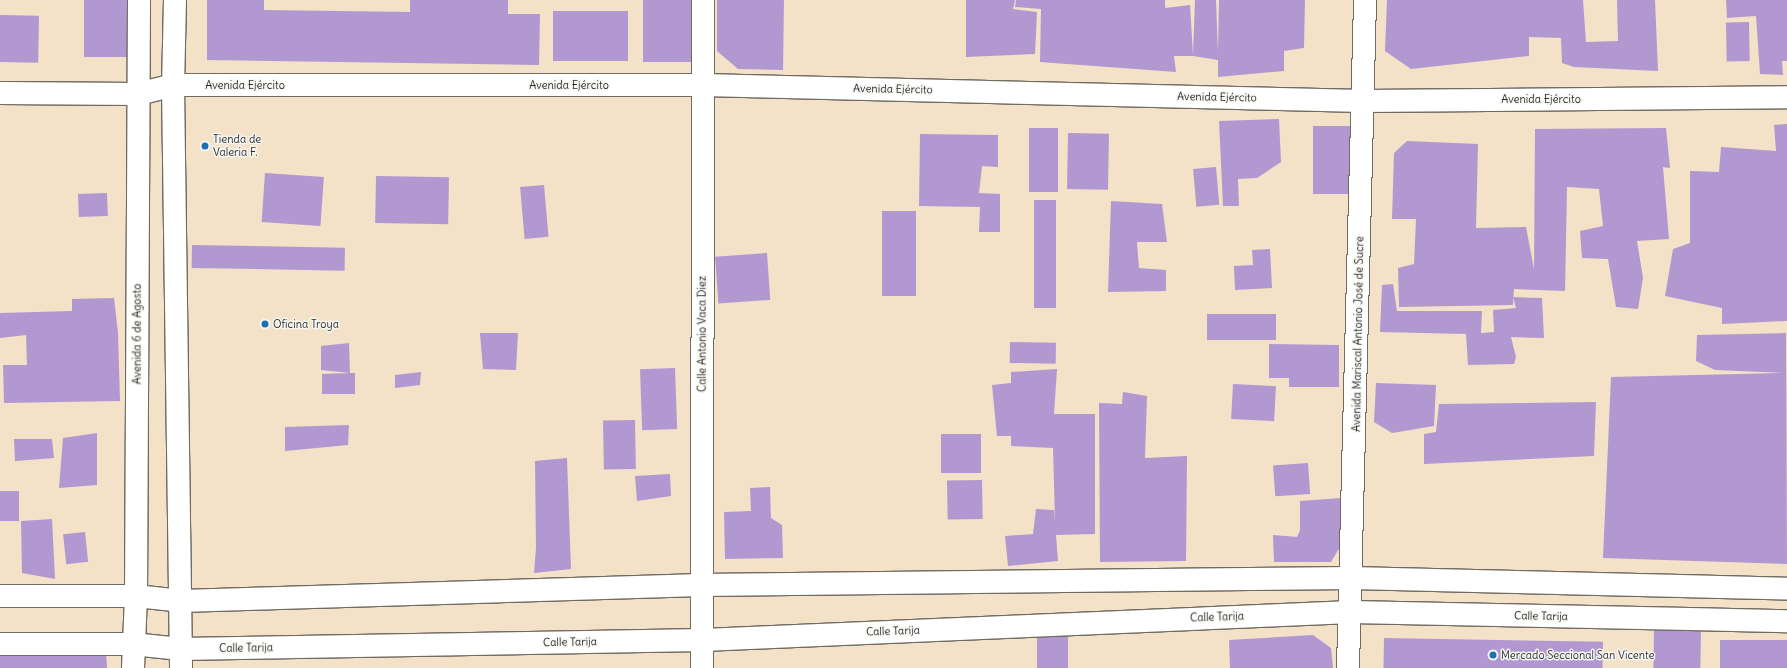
<!DOCTYPE html>
<meta charset="utf-8">
<style>
body{margin:0}
#map{position:relative;width:1787px;height:668px;overflow:hidden;background:#f3e1c8;font-family:Delius,sans-serif}
div>[style]{position:absolute}
[style*='--x']{left:calc(var(--x)*1px);top:calc(var(--y)*1px);width:calc(var(--w)*1px);rotate:calc(var(--a)*1deg)}
.building>*{inset:0;background:#b198d0;transform-origin:0 0}
.roads{filter:drop-shadow(1px 0 #716b62) drop-shadow(-1px 0 #716b62) drop-shadow(0 1px #716b62) drop-shadow(0 -1px #716b62)}
.minor>*{height:22px;margin:-11px;padding:0 11px;transform-origin:11px;border-radius:11px;background:#fff}
.tertiary>*{height:22px;margin:-11px;padding:0 11px;transform-origin:11px;border-radius:11px;background:#fff}
.primary>*{height:22px;margin:-11px;padding:0 11px;transform-origin:11px;border-radius:11px;background:#fff}
.dots>*{width:11px;height:11px;translate:-50% -50%;box-sizing:border-box;border:2px solid #f6f6f2;border-radius:50%}
span{translate:-50% -50%;white-space:nowrap;text-align:center;line-height:1.15;-webkit-text-stroke:3px #f6f6f2;paint-order:stroke}
.street-label{font-size:11px;color:#2b2b2b}
.poi-label{font-size:11px;color:#2b2b2b}
.left{translate:0 -50%;text-align:left}
</style>
<div id="map">
<div class="building">
<div style="left:84px;top:0;width:50px;height:57px"></div>
<div style="clip-path:polygon(207px 0,264px 0,264px 10px,410px 12px,410px 0,508px 0,508px 14px,540px 14px,539px 65px,207px 60px)"></div>
<div style="left:643px;top:0;width:56px;height:62px"></div>
<div style="clip-path:polygon(717px 0,784px 0,783px 70px,738px 69px,717px 51px)"></div>
<div style="clip-path:polygon(966px 0,1015px 0,1013px 9px,1037px 12px,1035px 54px,966px 57px)"></div>
<div style="clip-path:polygon(1016px 0,1165px 0,1165px 8px,1190px 5px,1193px 55px,1195px 0,1216px 0,1218px 52px,1219px 0,1305px 0,1304px 48px,1284px 51px,1284px 71px,1218px 77px,1218px 60px,1193px 56px,1174px 56px,1176px 72px,1040px 62px,1041px 9px,1015px 7px)"></div>
<div style="clip-path:polygon(1387px 0,1583px 0,1586px 42px,1618px 41px,1617px 0,1655px 0,1658px 71px,1574px 67px,1562px 63px,1561px 38px,1529px 37px,1529px 56px,1411px 69px,1385px 51px)"></div>
<div style="clip-path:polygon(1726px 0,1787px 0,1787px 61px,1782px 61px,1783px 75px,1760px 74px,1756px 16px,1727px 18px)"></div>
<div style="left:553px;top:11px;width:75px;height:50px"></div>
<div style="left:0;top:15px;width:39px;height:47px;rotate:1deg"></div>
<div style="left:1749px;top:22px;width:39px;height:23px;rotate:89deg"></div>
<div style="clip-path:polygon(1279px 119px,1281px 162px,1257px 178px,1238px 179px,1239px 206px,1223px 206px,1219px 121px)"></div>
<div style="clip-path:polygon(1787px 124px,1787px 321px,1722px 324px,1722px 308px,1665px 296px,1673px 249px,1690px 243px,1690px 171px,1719px 172px,1721px 147px,1776px 151px,1774px 125px)"></div>
<div style="left:1313px;top:126px;width:37px;height:68px"></div>
<div style="left:1029px;top:128px;width:29px;height:64px"></div>
<div style="clip-path:polygon(1666px 128px,1670px 168px,1663px 167px,1669px 239px,1637px 241px,1643px 278px,1638px 309px,1616px 307px,1608px 259px,1582px 258px,1580px 231px,1603px 226px,1599px 189px,1567px 187px,1565px 291px,1514px 289px,1513px 305px,1399px 307px,1398px 268px,1414px 264px,1416px 219px,1392px 219px,1394px 153px,1407px 141px,1478px 144px,1476px 228px,1526px 227px,1534px 269px,1535px 129px)"></div>
<div style="left:1068px;top:133px;width:41px;height:56px;rotate:1deg"></div>
<div style="clip-path:polygon(920px 134px,998px 135px,998px 167px,982px 166px,979px 193px,1000px 194px,1000px 232px,979px 232px,980px 207px,919px 206px)"></div>
<div style="left:1216px;top:167px;width:38px;height:23px;rotate:85deg"></div>
<div style="left:265px;top:173px;width:59px;height:49px;rotate:4deg"></div>
<div style="left:376px;top:176px;width:73px;height:47px;rotate:1deg"></div>
<div style="left:544px;top:185px;width:52px;height:24px;rotate:85deg"></div>
<div style="left:107px;top:193px;width:23px;height:29px;rotate:88deg"></div>
<div style="left:1034px;top:200px;width:22px;height:108px"></div>
<div style="clip-path:polygon(1111px 201px,1162px 204px,1167px 242px,1137px 242px,1139px 268px,1166px 270px,1166px 291px,1108px 292px)"></div>
<div style="left:882px;top:211px;width:34px;height:85px"></div>
<div style="left:192px;top:245px;width:153px;height:23px;rotate:1deg"></div>
<div style="clip-path:polygon(1270px 249px,1272px 288px,1235px 290px,1234px 266px,1253px 265px,1252px 250px)"></div>
<div style="left:767px;top:253px;width:47px;height:52px;rotate:86deg"></div>
<div style="clip-path:polygon(1393px 284px,1397px 311px,1482px 311px,1481px 333px,1494px 332px,1493px 310px,1516px 308px,1513px 297px,1542px 298px,1544px 338px,1511px 337px,1516px 357px,1514px 364px,1468px 365px,1466px 334px,1380px 332px,1382px 285px)"></div>
<div style="clip-path:polygon(114px 298px,118px 333px,120px 401px,4px 403px,3px 365px,27px 365px,26px 335px,0 338px,0 313px,72px 311px,72px 299px)"></div>
<div style="left:1207px;top:314px;width:69px;height:26px"></div>
<div style="clip-path:polygon(480px 333px,518px 333px,516px 370px,483px 369px)"></div>
<div style="clip-path:polygon(1786px 333px,1787px 564px,1603px 558px,1611px 377px,1783px 373px,1715px 370px,1696px 361px,1697px 335px)"></div>
<div style="left:1010px;top:342px;width:46px;height:21px;rotate:1deg"></div>
<div style="clip-path:polygon(349px 343px,350px 373px,355px 373px,355px 394px,322px 394px,322px 374px,350px 373px,321px 370px,321px 346px)"></div>
<div style="clip-path:polygon(1269px 344px,1339px 345px,1339px 387px,1289px 387px,1289px 378px,1269px 378px)"></div>
<div style="left:675px;top:368px;width:61px;height:35px;rotate:88deg"></div>
<div style="clip-path:polygon(1057px 369px,1054px 414px,1095px 414px,1095px 534px,1056px 535px,1058px 561px,1008px 566px,1005px 536px,1033px 534px,1036px 509px,1054px 510px,1055px 522px,1053px 448px,1011px 446px,1011px 436px,997px 436px,992px 385px,1011px 383px,1011px 372px)"></div>
<div style="clip-path:polygon(421px 372px,420px 385px,395px 388px,395px 375px)"></div>
<div style="clip-path:polygon(1376px 383px,1436px 385px,1434px 426px,1392px 433px,1374px 422px)"></div>
<div style="left:1233px;top:384px;width:43px;height:35px;rotate:3deg"></div>
<div style="clip-path:polygon(1123px 392px,1147px 396px,1145px 458px,1187px 456px,1186px 561px,1100px 562px,1099px 403px,1122px 404px)"></div>
<div style="clip-path:polygon(1596px 402px,1594px 456px,1424px 464px,1424px 434px,1436px 432px,1439px 404px)"></div>
<div style="left:635px;top:420px;width:49px;height:32px;rotate:89deg"></div>
<div style="clip-path:polygon(349px 425px,348px 445px,285px 451px,285px 427px)"></div>
<div style="clip-path:polygon(97px 433px,97px 485px,59px 488px,63px 438px)"></div>
<div style="left:941px;top:434px;width:40px;height:39px"></div>
<div style="clip-path:polygon(14px 439px,52px 439px,54px 458px,15px 461px)"></div>
<div style="clip-path:polygon(567px 458px,571px 569px,534px 573px,536px 548px,535px 461px)"></div>
<div style="left:1308px;top:463px;width:31px;height:35px;rotate:86deg"></div>
<div style="clip-path:polygon(670px 474px,671px 496px,637px 501px,635px 476px)"></div>
<div style="left:982px;top:480px;width:39px;height:35px;rotate:89deg"></div>
<div style="clip-path:polygon(770px 487px,771px 518px,782px 525px,783px 558px,725px 559px,724px 512px,751px 511px,750px 488px)"></div>
<div style="left:0;top:491px;width:19px;height:30px"></div>
<div style="clip-path:polygon(1341px 498px,1340px 547px,1331px 562px,1274px 562px,1273px 535px,1297px 537px,1300px 530px,1300px 501px)"></div>
<div style="clip-path:polygon(52px 519px,55px 579px,22px 573px,21px 521px)"></div>
<div style="left:85px;top:532px;width:30px;height:22px;rotate:84deg"></div>
<div style="left:1654px;top:630px;width:47px;height:38px;rotate:1deg"></div>
<div style="left:1037px;top:635px;width:31px;height:33px"></div>
<div style="clip-path:polygon(1313px 635px,1331px 648px,1333px 668px,1230px 668px,1229px 640px)"></div>
<div style="left:1384px;top:638px;width:219px;height:30px;rotate:1deg"></div>
<div style="left:1720px;top:640px;width:67px;height:28px"></div>
<div style="clip-path:polygon(0 645px,106px 650px,107px 668px,0 668px)"></div>
</div>
<div class="roads">
<div class="minor">
<div style="--x:0;--y:93;--w:138;--a:0.4"></div>
<div style="--x:138;--y:94;--w:36;--a:-14"></div>
<div style="--x:173;--y:85;--w:530;--a:0"></div>
<div style="--x:703;--y:85;--w:660;--a:1.39"></div>
<div style="--x:1363;--y:101;--w:424;--a:-0.5"></div>
<div style="--x:702;--y:668;--w:668;--a:-89.91"></div>
<div style="--x:1348;--y:668;--w:668;--a:-88.54"></div>
</div>
<div class="tertiary">
<div style="--x:0;--y:596;--w:136;--a:0"></div>
<div style="--x:136;--y:596;--w:45;--a:6.3"></div>
<div style="--x:181;--y:601;--w:520;--a:-1.76"></div>
<div style="--x:701;--y:585;--w:651;--a:-0.62"></div>
<div style="--x:1352;--y:578;--w:435;--a:1.4"></div>
<div style="--x:0;--y:644;--w:132;--a:0"></div>
<div style="--x:132;--y:644;--w:49;--a:5.8"></div>
<div style="--x:181;--y:649;--w:522;--a:-0.99"></div>
<div style="--x:703;--y:640;--w:649;--a:-2.47"></div>
<div style="--x:1351;--y:612;--w:436;--a:1.2"></div>
</div>
<div class="primary">
<div style="--x:175;--y:0;--w:85;--a:91.3"></div>
<div style="--x:173;--y:85;--w:583;--a:89.21"></div>
<div style="--x:133;--y:668;--w:72;--a:-87.6"></div>
<div style="--x:136;--y:596;--w:596;--a:-89.71"></div>
</div>
</div>
<div class="dots">
<div style="left:205px;top:146px;background:#1f6fb2"></div>
<div style="left:265px;top:324px;background:#1f6fb2"></div>
<div style="left:1493px;top:655px;background:#1f6fb2"></div>
</div>
<div class="street-label">
<span style="left:245px;top:85px">Avenida Ejército</span>
<span style="left:569px;top:85px">Avenida Ejército</span>
<span style="left:893px;top:89px;rotate:1deg">Avenida Ejército</span>
<span style="left:1217px;top:97px;rotate:1deg">Avenida Ejército</span>
<span style="left:1541px;top:99px">Avenida Ejército</span>
<span style="left:137px;top:334px;rotate:-90deg">Avenida 6 de Agosto</span>
<span style="left:702px;top:334px;rotate:-90deg">Calle Antonio Vaca Diez</span>
<span style="left:1358px;top:334px;rotate:-89deg">Avenida Mariscal Antonio José de Sucre</span>
<span style="left:1541px;top:616px;rotate:1deg">Calle Tarija</span>
<span style="left:1217px;top:617px;rotate:-2deg">Calle Tarija</span>
<span style="left:893px;top:631px;rotate:-2deg">Calle Tarija</span>
<span style="left:570px;top:642px;rotate:-1deg">Calle Tarija</span>
<span style="left:246px;top:648px;rotate:-1deg">Calle Tarija</span>
</div>
<div class="poi-label">
<span class="left" style="left:213px;top:146px">Tienda de<br>Valeria F.</span>
<span class="left" style="left:273px;top:324px">Oficina Troya</span>
<span class="left" style="left:1501px;top:655px">Mercado Seccional San Vicente</span>
</div>
</div>
